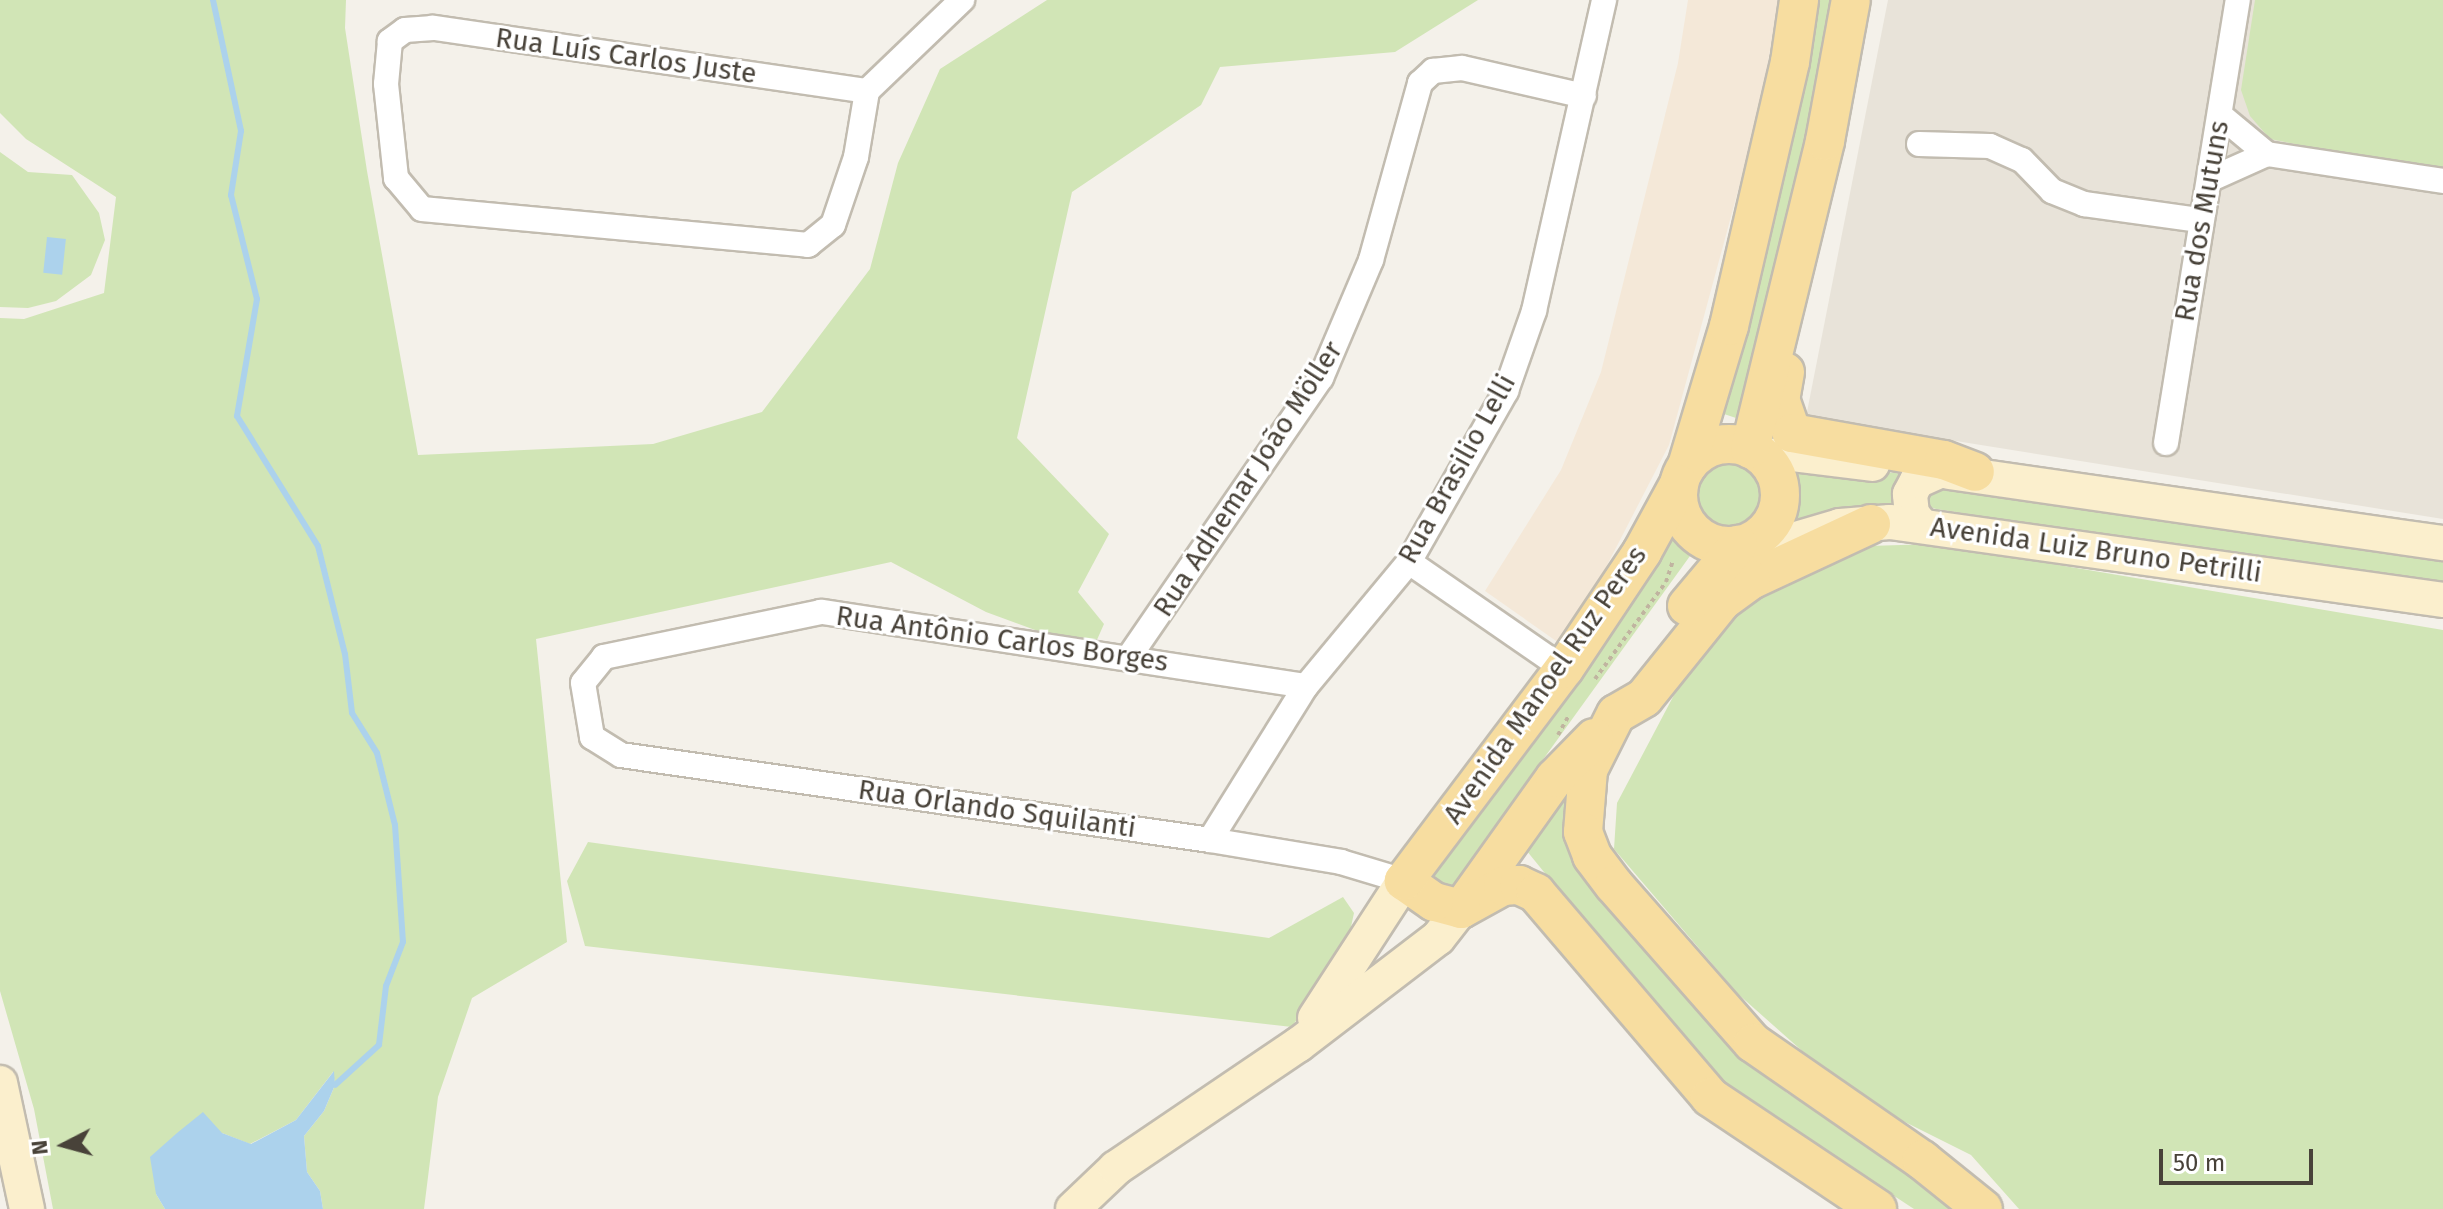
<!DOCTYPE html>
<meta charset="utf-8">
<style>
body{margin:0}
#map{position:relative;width:2443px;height:1209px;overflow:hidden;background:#f4f1ea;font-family:"Fira Sans",sans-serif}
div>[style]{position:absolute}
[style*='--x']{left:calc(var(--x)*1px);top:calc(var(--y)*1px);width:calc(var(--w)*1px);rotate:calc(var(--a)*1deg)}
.residential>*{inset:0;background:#e8e3d9}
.commercial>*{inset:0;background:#f4e8d8}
.green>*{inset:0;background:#d1e5b6}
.round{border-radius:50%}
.water>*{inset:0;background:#acd2ec;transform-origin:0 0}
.stream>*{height:6px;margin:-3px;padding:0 3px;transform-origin:3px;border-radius:3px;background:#acd2ec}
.path>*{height:4px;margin-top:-2px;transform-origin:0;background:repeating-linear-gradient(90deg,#c0b4a0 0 4px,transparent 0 8px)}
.roads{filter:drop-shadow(2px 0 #c2bcb0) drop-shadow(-2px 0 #c2bcb0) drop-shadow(0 2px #c2bcb0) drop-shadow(0 -2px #c2bcb0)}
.street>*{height:24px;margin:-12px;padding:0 12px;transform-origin:12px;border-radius:12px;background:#fff}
.secondary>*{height:34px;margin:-17px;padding:0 17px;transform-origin:17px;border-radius:17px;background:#fbefcd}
.primary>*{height:38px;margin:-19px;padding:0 19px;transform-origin:19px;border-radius:19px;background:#f7dda0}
.primary>.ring{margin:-19px;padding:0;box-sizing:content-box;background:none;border:38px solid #f7dda0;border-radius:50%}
span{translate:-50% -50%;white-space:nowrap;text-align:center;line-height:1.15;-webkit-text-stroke:6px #fff;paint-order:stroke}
.street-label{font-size:28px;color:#484239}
.north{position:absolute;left:24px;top:1105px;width:80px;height:80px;-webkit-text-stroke:6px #fff;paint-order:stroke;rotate:264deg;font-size:22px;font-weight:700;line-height:32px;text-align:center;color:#484239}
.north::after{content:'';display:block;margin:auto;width:28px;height:36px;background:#484239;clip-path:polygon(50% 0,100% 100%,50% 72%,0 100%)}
.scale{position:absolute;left:2159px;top:1149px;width:154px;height:36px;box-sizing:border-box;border:4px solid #484239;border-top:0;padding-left:10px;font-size:24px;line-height:28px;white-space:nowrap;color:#484239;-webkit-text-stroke:6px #fff;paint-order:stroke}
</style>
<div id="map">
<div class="residential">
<div style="clip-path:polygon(1888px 0,2443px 0,2443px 519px,1806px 417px)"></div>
</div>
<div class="commercial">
<div style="clip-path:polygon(1688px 0,1779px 0,1758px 117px,1669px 445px,1587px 604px,1559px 643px,1485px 591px,1561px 470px,1601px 372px,1678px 63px)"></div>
</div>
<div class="green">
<div style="clip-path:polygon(0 0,346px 0,345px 28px,367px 171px,418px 455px,653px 444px,762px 412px,870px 269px,898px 163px,940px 69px,1047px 0,1478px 0,1395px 52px,1220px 67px,1201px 105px,1072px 192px,1017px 438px,1109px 534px,1078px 592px,1104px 624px,1096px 642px,1046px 634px,986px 612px,891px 562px,536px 639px,567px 942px,472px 998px,438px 1097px,424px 1209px,323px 1209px,320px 1191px,307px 1172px,304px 1136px,324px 1111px,335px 1085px,333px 1072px,296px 1120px,250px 1144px,222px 1133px,156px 1194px,165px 1209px,53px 1209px,34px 1109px,0 991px,0 318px,24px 319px,104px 293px,116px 197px,26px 139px,0 113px)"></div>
<div style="clip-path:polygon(1816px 0,1841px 0,1748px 422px,1715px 411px)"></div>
<div style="clip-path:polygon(2255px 0,2443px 0,2443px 173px,2270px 139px,2250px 116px,2241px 90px)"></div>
<div style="clip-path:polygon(0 152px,28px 172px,72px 175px,99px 213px,105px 240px,91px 275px,56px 301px,28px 308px,0 307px)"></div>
<div class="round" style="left:1691px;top:456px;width:76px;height:76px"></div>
<div style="clip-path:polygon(1791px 461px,1912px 475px,1907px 507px,1789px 531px,1799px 495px)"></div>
<div style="clip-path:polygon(1928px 482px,2443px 559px,2443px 587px,1936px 509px,1927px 506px)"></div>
<div style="clip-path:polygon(1668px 532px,1690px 556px,1474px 855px,1465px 889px,1433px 893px,1430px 871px)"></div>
<div style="clip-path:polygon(1934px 544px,2443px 630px,2443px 1209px,2019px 1209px,1971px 1155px,1853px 1096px,1738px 994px,1614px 849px,1617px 803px,1674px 695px,1751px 590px,1868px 546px)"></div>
<div style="clip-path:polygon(1575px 769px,1564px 821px,1582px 867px,1746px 1056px,1787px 1093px,1904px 1165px,1961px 1209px,1914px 1209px,1730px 1088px,1698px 1061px,1522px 845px)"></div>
<div style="clip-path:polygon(588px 842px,1269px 938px,1343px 897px,1354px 913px,1349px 936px,1292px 1027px,585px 946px,567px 881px)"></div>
</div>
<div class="water">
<div style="left:47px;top:237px;width:19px;height:36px;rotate:6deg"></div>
<div style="clip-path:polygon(334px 1071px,335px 1085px,324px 1111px,304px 1136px,307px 1172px,320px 1191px,323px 1209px,165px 1209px,156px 1194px,150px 1157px,177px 1133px,203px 1112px,222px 1133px,251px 1144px,296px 1120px)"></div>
</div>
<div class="stream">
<div style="--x:213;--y:0;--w:134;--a:77.9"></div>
<div style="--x:241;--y:131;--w:65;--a:98.9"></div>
<div style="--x:231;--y:195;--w:107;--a:76"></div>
<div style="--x:257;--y:299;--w:119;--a:99.7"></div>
<div style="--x:237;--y:416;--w:153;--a:58.1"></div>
<div style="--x:318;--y:546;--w:111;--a:76"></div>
<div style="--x:345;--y:654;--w:59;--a:83.2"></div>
<div style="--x:352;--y:713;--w:47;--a:58"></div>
<div style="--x:377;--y:753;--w:74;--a:76"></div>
<div style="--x:395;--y:825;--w:117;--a:86.1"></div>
<div style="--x:403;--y:942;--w:47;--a:111.1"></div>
<div style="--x:386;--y:986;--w:59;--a:96.8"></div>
<div style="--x:379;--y:1045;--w:59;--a:137.7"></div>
</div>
<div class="path">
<div style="--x:1595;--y:679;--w:120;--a:-53.8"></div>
<div style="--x:1666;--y:582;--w:23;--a:-72"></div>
<div style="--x:1558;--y:735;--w:23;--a:-61"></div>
</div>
<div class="roads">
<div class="street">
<div style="--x:867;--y:91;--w:439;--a:-171.7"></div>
<div style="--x:433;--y:28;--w:28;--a:176"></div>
<div style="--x:405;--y:30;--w:19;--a:144"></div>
<div style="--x:390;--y:41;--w:43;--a:95.3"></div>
<div style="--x:386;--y:84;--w:95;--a:83.9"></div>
<div style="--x:396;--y:178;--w:40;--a:50"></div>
<div style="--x:422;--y:209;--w:388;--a:5.3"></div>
<div style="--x:808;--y:245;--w:32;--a:-39"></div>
<div style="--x:833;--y:225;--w:72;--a:-71.3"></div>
<div style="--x:856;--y:157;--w:67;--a:-80.5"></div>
<div style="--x:867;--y:91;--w:132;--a:-43.8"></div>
<div style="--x:2221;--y:116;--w:60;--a:39.6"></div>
<div style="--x:1919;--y:144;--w:71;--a:1.6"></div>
<div style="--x:1990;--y:146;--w:35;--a:24"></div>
<div style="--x:2022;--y:160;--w:43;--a:45.9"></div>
<div style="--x:2052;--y:191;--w:35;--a:22"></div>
<div style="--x:2084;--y:204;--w:117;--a:7.9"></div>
<div style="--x:2211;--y:179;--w:61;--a:-24.1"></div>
<div style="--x:2267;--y:154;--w:178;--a:8.7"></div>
<div style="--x:2166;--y:443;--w:449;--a:-80.8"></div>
<div style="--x:1409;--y:562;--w:188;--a:34.6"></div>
<div style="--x:1129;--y:657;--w:339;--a:-55.5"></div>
<div style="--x:1321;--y:378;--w:128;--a:-67"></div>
<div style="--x:1371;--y:260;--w:184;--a:-74.5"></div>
<div style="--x:1420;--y:83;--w:18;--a:-43"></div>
<div style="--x:1433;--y:71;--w:29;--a:-6"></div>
<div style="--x:1462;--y:68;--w:125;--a:12.9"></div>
<div style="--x:1306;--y:686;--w:491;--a:-171.3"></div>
<div style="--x:821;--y:612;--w:222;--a:168.3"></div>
<div style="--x:604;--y:657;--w:33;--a:129"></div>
<div style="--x:583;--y:683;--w:55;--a:80.5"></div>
<div style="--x:592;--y:737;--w:34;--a:32"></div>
<div style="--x:621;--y:755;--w:595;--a:8.21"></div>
<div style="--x:1210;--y:840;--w:133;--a:9.5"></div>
<div style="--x:1341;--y:862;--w:66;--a:16.8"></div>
<div style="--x:1210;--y:840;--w:181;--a:-58.1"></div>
<div style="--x:1306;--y:686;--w:161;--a:-50.3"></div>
<div style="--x:1409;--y:562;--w:197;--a:-60.4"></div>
<div style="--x:1506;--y:391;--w:85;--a:-70.7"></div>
<div style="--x:1534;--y:311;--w:319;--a:-77.3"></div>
</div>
<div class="secondary">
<div style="--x:1762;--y:457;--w:29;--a:-6"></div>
<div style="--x:1791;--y:454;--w:82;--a:7"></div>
<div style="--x:1949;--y:472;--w:499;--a:8.2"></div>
<div style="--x:1922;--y:526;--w:16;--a:-130"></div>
<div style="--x:1912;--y:514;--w:20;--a:-96"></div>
<div style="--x:1910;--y:494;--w:15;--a:-62"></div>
<div style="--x:1917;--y:481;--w:22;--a:-24"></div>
<div style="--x:1750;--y:542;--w:39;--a:-1"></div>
<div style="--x:1789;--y:541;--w:53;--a:-16.4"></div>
<div style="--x:1840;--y:526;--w:50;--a:-4.6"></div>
<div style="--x:1890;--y:522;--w:558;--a:8.03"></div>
<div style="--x:1315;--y:1018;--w:163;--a:-57"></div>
<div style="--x:0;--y:1083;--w:129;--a:77.9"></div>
<div style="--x:1073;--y:1209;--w:59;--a:-43.6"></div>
<div style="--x:1116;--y:1168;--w:220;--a:-34.1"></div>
<div style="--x:1298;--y:1045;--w:176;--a:-37.4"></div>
<div style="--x:1438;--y:938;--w:37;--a:-52"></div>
</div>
<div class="primary">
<div style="--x:1785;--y:372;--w:27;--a:100"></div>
<div style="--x:1780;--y:399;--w:36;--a:71"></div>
<div style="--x:1792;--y:433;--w:154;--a:10.1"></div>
<div style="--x:1944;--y:460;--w:33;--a:21"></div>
<div class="ring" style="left:1678px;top:444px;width:64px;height:64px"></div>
<div style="--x:1750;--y:449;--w:317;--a:-76.3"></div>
<div style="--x:1825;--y:141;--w:143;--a:-79.6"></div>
<div style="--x:1687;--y:466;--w:146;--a:-73.3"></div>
<div style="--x:1729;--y:326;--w:271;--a:-77"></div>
<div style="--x:1790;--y:62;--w:63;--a:-81.7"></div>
<div style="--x:1871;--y:524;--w:132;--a:155"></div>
<div style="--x:1751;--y:580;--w:36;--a:144"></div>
<div style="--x:1722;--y:601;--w:124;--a:128.8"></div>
<div style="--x:1644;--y:698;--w:32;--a:150"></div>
<div style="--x:1616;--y:714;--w:63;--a:116.6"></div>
<div style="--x:1588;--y:770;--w:62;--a:94.6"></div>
<div style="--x:1583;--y:832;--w:26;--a:69"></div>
<div style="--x:1592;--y:856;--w:36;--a:53"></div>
<div style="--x:1614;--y:885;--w:210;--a:48.7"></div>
<div style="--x:1753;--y:1043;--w:206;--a:34.7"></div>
<div style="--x:1922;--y:1160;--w:78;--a:38.8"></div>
<div style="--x:1687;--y:606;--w:80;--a:-50.1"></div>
<div style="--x:1465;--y:904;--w:155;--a:-54.5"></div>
<div style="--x:1555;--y:778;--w:56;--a:-45.7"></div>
<div style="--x:1461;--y:909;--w:48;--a:-28.7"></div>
<div style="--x:1503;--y:886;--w:16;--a:-4"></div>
<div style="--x:1519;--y:885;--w:19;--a:25"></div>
<div style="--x:1536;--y:893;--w:268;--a:49.5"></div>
<div style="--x:1710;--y:1097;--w:201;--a:33.8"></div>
<div style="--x:1461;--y:909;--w:28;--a:-165"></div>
<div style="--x:1434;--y:902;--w:37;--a:-145"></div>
<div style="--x:1404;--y:881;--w:266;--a:-53"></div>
<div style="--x:1564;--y:669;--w:141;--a:-56.3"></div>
<div style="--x:1642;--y:552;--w:77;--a:-61.4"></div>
</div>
</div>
<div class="street-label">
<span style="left:626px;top:56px;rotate:8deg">Rua Luís Carlos Juste</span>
<span style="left:2202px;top:221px;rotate:-80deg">Rua dos Mutuns</span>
<span style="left:1457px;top:469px;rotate:-61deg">Rua Brasilio Lelli</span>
<span style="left:1248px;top:479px;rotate:-57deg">Rua Adhemar João Möller</span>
<span style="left:2096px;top:550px;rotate:8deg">Avenida Luiz Bruno Petrilli</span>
<span style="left:1002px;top:639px;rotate:8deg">Rua Antônio Carlos Borges</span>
<span style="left:1545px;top:685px;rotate:-55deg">Avenida Manoel Ruz Peres</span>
<span style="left:997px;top:809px;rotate:8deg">Rua Orlando Squilanti</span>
</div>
<div class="north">N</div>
<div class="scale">50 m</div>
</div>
